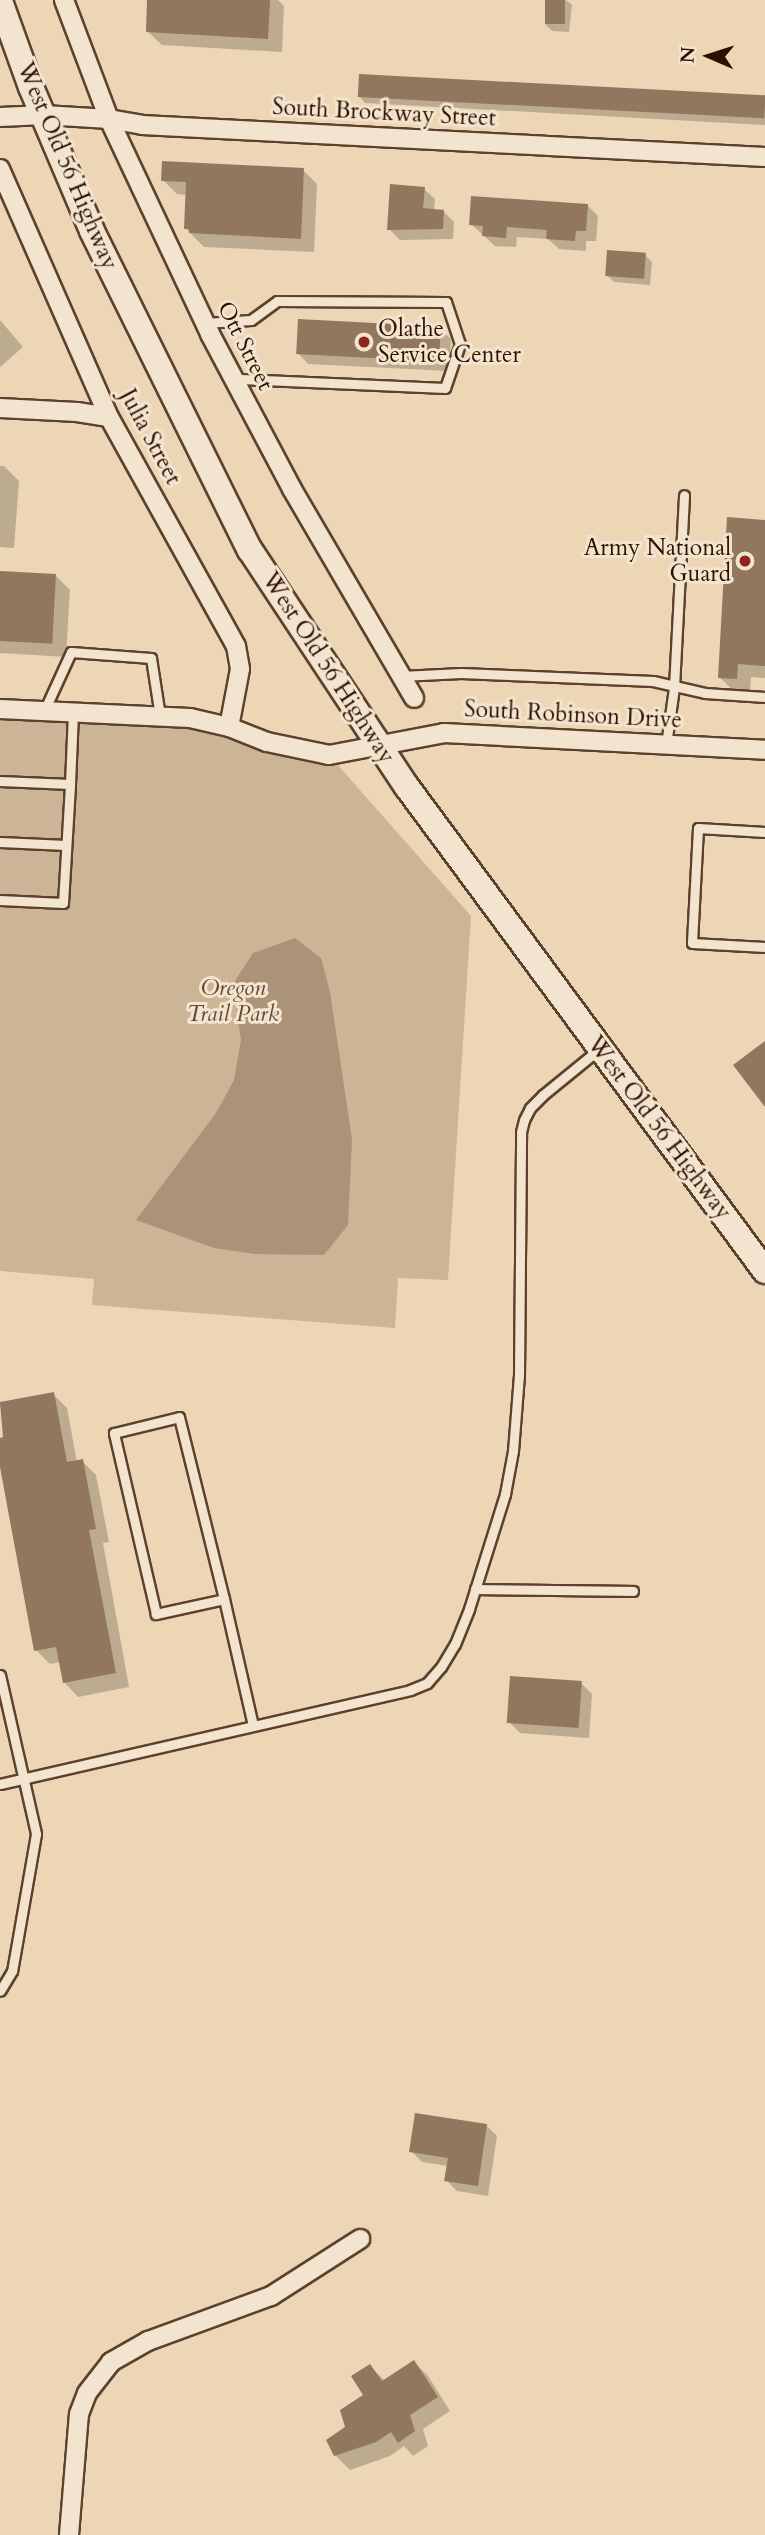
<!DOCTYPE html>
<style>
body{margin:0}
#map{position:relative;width:765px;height:2535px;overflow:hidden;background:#edd6b5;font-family:Cardo,serif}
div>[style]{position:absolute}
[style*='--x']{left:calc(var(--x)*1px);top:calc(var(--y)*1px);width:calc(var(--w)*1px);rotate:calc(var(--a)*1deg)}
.green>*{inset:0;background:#ccb496}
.water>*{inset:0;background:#ab9377}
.shadow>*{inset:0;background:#0003}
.building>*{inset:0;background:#90775e;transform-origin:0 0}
.roads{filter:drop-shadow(2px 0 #5c422d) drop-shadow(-2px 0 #5c422d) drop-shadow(0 2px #5c422d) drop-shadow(0 -2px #5c422d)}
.lane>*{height:9px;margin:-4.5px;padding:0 4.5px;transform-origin:4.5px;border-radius:4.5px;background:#f3e4cf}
.street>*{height:18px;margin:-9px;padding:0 9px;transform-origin:9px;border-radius:9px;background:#f3e4cf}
.secondary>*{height:24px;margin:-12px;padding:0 12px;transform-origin:12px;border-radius:12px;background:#f3e4cf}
.dots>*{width:19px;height:19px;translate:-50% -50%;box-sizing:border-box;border:4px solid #f3e4cf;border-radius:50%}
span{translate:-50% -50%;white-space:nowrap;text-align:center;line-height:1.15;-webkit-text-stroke:6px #f3e4cf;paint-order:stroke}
.street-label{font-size:23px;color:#2c1000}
.poi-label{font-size:23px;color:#2c1000}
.left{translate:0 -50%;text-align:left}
.right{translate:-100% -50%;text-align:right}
.park-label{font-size:23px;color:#644934;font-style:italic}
.north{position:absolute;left:674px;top:21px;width:70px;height:70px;-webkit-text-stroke:5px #f3e4cf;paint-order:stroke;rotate:273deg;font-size:19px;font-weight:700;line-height:28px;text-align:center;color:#2c1000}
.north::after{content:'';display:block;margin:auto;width:24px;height:32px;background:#2c1000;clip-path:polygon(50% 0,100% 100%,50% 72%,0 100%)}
</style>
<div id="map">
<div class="green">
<div style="clip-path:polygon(0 709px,190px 718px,329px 755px,471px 916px,448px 1280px,398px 1278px,395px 1328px,92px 1305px,94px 1279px,0 1271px)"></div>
</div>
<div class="water">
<div style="clip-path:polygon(295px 938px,321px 958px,330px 992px,352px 1139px,348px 1225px,324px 1255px,254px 1254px,214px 1248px,136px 1220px,216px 1113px,234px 1080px,241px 1040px,233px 984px,253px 953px)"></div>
</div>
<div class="shadow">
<div style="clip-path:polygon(149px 0,278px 0,284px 6px,282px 52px,162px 45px,147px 31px)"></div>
<div style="clip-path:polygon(547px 0,566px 0,572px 5px,569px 32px,552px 31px,545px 24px)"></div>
<div style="clip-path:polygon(359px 96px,765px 98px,765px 125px,365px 103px)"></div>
<div style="clip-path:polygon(303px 170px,317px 184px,314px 252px,204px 247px,186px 229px,188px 195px,177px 194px,163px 180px)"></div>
<div style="clip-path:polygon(424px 189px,435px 199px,434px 211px,444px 212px,454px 222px,453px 239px,400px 240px,389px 229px)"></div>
<div style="clip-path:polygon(587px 205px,598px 216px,596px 241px,586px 241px,586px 251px,559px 249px,548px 239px,517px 237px,516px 247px,495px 246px,471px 224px)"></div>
<div style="clip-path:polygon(645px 255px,652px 262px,650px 285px,614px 282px,607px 275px)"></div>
<div style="clip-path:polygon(0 320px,23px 347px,0 367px)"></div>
<div style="clip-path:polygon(440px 329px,451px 339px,449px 371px,308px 364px,298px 353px)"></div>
<div style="clip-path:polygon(0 466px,4px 466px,19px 481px,14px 548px,0 547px)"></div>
<div style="clip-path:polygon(765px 521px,765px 678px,751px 677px,750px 692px,734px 691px,719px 677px)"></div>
<div style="clip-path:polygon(0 573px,56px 576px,70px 590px,66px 657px,0 653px)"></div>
<div style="clip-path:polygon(53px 1394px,67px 1408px,77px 1462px,82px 1461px,96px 1475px,109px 1542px,103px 1543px,129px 1687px,78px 1697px,64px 1682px,61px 1662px,50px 1664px,36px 1650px,0 1458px,0 1440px,5px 1439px,0 1403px)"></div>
<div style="clip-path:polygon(581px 1683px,592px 1694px,589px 1738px,520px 1733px,509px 1722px)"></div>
<div style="clip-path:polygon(487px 2126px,497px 2136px,488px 2196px,457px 2191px,446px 2180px,448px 2166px,422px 2162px,411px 2151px)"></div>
<div style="clip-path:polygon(414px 2362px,428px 2376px,450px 2411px,423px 2429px,428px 2446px,413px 2456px,404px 2446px,390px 2456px,350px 2470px,335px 2455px,365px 2395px,370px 2366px,384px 2380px)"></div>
</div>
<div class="building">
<div style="clip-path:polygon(147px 0,270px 0,268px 39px,146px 32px)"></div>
<div style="left:545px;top:0;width:20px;height:24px"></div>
<div style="left:359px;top:74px;width:407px;height:23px;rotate:3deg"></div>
<div style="clip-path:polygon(162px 161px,304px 168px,301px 239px,189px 233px,189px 229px,184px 229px,186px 182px,161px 181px)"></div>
<div style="clip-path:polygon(390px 184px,425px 187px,423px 208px,444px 210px,443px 229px,387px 230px)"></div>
<div style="clip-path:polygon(471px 196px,588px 204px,586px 231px,576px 231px,575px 241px,546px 239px,547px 230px,507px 227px,506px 238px,482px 236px,483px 226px,469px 225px)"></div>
<div style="left:607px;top:250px;width:39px;height:26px;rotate:4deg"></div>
<div style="left:298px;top:319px;width:143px;height:35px;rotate:3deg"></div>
<div style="clip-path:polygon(727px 517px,765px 520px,765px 666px,738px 664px,737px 679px,718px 678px)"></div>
<div style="left:0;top:571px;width:56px;height:70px;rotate:3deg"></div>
<div style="clip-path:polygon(765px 1041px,765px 1107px,733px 1065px)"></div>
<div style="clip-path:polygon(54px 1392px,67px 1462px,83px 1459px,96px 1529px,89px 1530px,116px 1673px,63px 1683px,56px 1647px,34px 1651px,0 1467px,0 1438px,3px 1437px,0 1402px)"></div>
<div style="left:510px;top:1676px;width:72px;height:47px;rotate:4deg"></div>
<div style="clip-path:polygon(415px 2113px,487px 2124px,478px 2186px,444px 2181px,448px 2158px,409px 2152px)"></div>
<div style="clip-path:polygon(414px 2360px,438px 2397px,410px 2415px,415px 2431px,398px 2443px,391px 2432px,376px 2442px,334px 2456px,326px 2440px,345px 2427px,340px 2410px,363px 2395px,351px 2376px,370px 2364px,382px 2381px)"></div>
</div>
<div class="roads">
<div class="lane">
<div style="--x:205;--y:323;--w:46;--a:-3.7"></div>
<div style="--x:251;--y:320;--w:32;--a:-36"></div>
<div style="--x:277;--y:301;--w:169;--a:0.3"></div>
<div style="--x:446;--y:302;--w:44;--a:71.6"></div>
<div style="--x:460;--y:344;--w:46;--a:108.8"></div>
<div style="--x:445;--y:388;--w:210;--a:-177.5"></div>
<div style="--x:401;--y:676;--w:60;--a:-2.9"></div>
<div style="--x:461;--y:673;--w:192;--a:2.4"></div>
<div style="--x:653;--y:681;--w:53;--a:13"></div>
<div style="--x:705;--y:693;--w:60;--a:3.8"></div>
<div style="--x:44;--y:711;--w:65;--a:-65.4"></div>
<div style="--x:71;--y:652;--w:80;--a:4.3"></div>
<div style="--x:151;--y:658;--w:59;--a:81.2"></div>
<div style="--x:666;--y:745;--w:59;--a:-82.1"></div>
<div style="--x:674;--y:687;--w:192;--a:-87"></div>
<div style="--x:0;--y:781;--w:70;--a:2.5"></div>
<div style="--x:70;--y:784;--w:72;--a:-87.6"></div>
<div style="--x:765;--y:832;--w:67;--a:-176.6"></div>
<div style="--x:698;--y:828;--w:115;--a:93"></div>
<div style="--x:692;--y:943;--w:73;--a:3.1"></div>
<div style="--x:0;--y:842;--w:66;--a:2.6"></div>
<div style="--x:0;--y:900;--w:63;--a:2.7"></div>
<div style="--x:63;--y:903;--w:119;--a:-86.6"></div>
<div style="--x:475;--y:1589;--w:158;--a:0.7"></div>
<div style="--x:224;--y:1599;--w:70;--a:167.6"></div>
<div style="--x:156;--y:1614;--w:186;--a:-103.1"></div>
<div style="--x:114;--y:1433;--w:67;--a:-13.8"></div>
<div style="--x:179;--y:1417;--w:187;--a:76.1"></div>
<div style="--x:224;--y:1599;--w:130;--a:77.1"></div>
<div style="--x:0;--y:1675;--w:163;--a:77.2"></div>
<div style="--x:36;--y:1834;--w:139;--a:99.9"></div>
<div style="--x:12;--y:1971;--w:23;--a:121"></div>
<div style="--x:0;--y:1784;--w:421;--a:-12.9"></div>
<div style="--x:410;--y:1690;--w:18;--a:-22"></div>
<div style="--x:427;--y:1683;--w:21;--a:-49"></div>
<div style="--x:441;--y:1667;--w:27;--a:-59"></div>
<div style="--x:455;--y:1644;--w:38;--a:-68"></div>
<div style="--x:469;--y:1609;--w:121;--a:-72.6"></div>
<div style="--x:505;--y:1494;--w:44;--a:-79.5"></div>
<div style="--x:513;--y:1451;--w:76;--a:-85.5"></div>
<div style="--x:519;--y:1375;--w:243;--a:-89.5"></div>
<div style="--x:521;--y:1132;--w:12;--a:-76"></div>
<div style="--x:524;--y:1120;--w:13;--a:-63"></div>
<div style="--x:530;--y:1108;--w:18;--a:-45"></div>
<div style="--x:543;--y:1095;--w:71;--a:-39.3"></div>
</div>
<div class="street">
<div style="--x:64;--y:0;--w:127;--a:69.3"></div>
<div style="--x:109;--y:119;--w:238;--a:64.8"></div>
<div style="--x:210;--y:334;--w:175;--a:62.1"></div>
<div style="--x:292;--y:489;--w:242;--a:59.7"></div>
<div style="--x:0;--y:117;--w:44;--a:-2.6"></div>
<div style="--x:44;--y:115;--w:65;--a:3.5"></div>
<div style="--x:109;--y:119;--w:34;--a:10"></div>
<div style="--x:142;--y:125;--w:624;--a:2.94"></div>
<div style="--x:0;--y:169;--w:271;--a:66.3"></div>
<div style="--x:109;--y:417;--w:262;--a:61"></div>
<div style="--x:236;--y:646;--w:23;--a:80"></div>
<div style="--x:240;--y:669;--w:59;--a:100.7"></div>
<div style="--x:0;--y:408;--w:77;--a:3"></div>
<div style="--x:77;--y:412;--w:32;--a:9"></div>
<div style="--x:0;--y:709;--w:190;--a:2.7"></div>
<div style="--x:190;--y:718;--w:40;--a:13"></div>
<div style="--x:229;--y:727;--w:41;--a:21.5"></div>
<div style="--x:267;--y:742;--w:63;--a:11.8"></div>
<div style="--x:329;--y:755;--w:117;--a:-10.8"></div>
<div style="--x:444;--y:733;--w:321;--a:3"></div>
<div style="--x:69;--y:2535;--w:121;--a:-85.3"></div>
<div style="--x:79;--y:2414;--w:22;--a:-69"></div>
<div style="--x:87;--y:2393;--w:39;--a:-52"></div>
<div style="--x:111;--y:2362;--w:43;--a:-29.6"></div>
<div style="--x:148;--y:2341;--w:131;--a:-20.1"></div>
<div style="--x:271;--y:2296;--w:106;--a:-32.6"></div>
</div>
<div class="secondary">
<div style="--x:0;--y:1;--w:91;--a:70.2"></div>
<div style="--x:31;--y:87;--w:156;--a:67"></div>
<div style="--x:92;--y:231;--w:356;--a:63.7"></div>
<div style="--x:250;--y:550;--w:284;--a:56.5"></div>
<div style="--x:407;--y:787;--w:602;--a:53.51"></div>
</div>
</div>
<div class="dots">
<div style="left:364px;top:342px;background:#8f2418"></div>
<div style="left:745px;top:561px;background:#8f2418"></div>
</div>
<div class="street-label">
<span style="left:384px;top:113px;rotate:3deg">South Brockway Street</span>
<span style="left:67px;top:166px;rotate:67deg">West Old 56 Highway</span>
<span style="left:245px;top:346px;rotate:63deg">Ott Street</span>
<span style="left:150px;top:437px;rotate:62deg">Julia Street</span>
<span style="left:328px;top:668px;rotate:57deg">West Old 56 Highway</span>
<span style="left:573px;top:715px;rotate:3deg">South Robinson Drive</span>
<span style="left:659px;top:1128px;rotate:53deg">West Old 56 Highway</span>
</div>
<div class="poi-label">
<span class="left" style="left:378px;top:342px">Olathe<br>Service Center</span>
<span class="right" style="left:731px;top:561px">Army National<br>Guard</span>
</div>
<div class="park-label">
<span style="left:233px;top:1001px">Oregon<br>Trail Park</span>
</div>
<div class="north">N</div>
</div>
